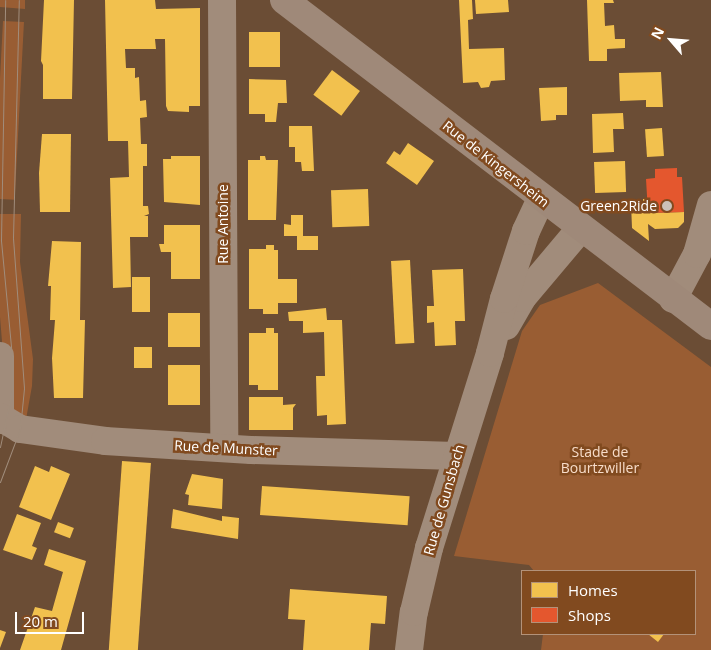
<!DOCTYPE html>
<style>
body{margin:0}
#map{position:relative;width:711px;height:650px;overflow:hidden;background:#6b4d35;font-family:"Open Sans",sans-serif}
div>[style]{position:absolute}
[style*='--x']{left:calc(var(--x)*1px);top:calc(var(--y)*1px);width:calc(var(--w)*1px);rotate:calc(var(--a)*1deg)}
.green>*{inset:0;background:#995d33;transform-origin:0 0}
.homes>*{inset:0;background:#f2c14e;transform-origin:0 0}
.shops>*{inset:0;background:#e4572e}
.minor>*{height:28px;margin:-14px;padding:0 14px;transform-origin:14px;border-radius:14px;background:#a18c7b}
.major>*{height:28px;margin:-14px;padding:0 14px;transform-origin:14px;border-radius:14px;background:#9f8979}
.tram>*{height:1px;margin:-0.5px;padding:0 0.5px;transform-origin:0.5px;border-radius:0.5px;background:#a18d7c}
.dots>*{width:14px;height:14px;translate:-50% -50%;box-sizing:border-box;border:2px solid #814a1f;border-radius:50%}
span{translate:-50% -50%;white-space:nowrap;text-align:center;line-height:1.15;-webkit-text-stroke:5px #814a1f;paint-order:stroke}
.street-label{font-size:14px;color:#fff}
.poi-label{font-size:14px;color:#fff}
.right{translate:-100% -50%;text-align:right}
.park-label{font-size:14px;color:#f7dcc9}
.legend{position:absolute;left:521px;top:570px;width:175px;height:65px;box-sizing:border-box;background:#814a1f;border:1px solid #b39279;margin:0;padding:6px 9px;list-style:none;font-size:15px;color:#fff}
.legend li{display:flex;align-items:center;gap:10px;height:25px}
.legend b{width:25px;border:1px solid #b39279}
.north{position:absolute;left:646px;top:15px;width:50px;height:50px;-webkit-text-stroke:4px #814a1f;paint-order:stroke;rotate:297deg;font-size:14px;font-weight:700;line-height:20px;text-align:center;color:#fff}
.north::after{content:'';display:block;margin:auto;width:18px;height:22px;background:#fff;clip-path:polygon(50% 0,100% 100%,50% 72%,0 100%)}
.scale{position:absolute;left:15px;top:612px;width:69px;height:22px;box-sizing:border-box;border:2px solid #fff;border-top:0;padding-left:6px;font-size:15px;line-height:18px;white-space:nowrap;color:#fff;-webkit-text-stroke:4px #814a1f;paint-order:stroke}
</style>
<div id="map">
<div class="green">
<div style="clip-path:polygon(0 0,25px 0,25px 9px,0 7px)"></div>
<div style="left:3px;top:21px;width:21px;height:178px;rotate:3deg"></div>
<div style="clip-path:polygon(0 214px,21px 214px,20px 262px,33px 359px,32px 386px,25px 425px,8px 415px,0 317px)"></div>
<div style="clip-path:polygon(598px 283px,711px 367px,711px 650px,541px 650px,543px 634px,695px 634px,695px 571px,534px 571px,529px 565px,454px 556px,522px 331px,540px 305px)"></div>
</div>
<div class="homes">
<div style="clip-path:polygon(44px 0,74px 0,72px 99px,43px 99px,43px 65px,41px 61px)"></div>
<div style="clip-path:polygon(105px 0,155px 0,156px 9px,200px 8px,200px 106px,189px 106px,189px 112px,168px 111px,166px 106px,165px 39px,155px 39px,156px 49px,125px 49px,126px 68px,135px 68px,135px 78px,139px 77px,140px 101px,146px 100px,147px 117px,140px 118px,141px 144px,147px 144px,147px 166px,143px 166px,143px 206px,148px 206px,149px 214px,144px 216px,148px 216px,148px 237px,130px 237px,131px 287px,113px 288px,110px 178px,129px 177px,128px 141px,108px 141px)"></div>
<div style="clip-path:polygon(459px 0,472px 0,473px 19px,468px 20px,469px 49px,504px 48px,505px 80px,491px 81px,489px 87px,481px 88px,478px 82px,463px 83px)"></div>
<div style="clip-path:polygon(475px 0,508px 0,509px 12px,476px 14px)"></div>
<div style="clip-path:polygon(587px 0,613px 0,614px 3px,604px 3px,605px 26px,614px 25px,615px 39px,625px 39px,625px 48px,607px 49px,607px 61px,589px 61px)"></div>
<div style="left:249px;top:32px;width:31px;height:35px"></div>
<div style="left:332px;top:70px;width:35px;height:31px;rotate:37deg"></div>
<div style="clip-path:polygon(661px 72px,663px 107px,646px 107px,646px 100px,620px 101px,619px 73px)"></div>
<div style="clip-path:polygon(249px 79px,286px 80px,287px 103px,278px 103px,276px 122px,265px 122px,265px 114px,249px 114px)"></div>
<div style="clip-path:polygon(567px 87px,567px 115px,556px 115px,556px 120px,541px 121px,539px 88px)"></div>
<div style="clip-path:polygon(623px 113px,624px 129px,613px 129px,614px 152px,593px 153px,592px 114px)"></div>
<div style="clip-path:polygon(289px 126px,312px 126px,314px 171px,302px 171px,301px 162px,295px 162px,295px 147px,289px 147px)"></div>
<div style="left:662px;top:128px;width:28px;height:17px;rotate:86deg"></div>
<div style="clip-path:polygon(42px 134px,71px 134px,70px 212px,40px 212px,39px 173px)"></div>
<div style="clip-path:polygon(408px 143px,434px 161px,417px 185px,386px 163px,394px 151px,400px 155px)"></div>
<div style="clip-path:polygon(171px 156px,200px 156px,200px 205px,164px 202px,163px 159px,171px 159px)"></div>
<div style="clip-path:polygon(260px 156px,265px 156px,266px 160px,278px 160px,276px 220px,248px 220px,248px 160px,260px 160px)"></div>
<div style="left:625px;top:161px;width:31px;height:31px;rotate:88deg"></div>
<div style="left:368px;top:189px;width:37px;height:37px;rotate:88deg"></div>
<div style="clip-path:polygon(643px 199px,647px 199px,648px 213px,684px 212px,684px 222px,678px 228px,655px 229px,648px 224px,649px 241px,632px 228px,631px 204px,643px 203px)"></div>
<div style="clip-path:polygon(291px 215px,303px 215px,303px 236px,318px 236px,318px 250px,297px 250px,297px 236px,284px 236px,284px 224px,291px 225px)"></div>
<div style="clip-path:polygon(164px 225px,200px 225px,200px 279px,171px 279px,171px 252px,161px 252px,159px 244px,164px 244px)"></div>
<div style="clip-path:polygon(52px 241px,81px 242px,80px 320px,85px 320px,83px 398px,54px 398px,52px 358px,55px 320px,50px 320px,51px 286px,48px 286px)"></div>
<div style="clip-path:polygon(266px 245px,274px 245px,274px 250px,278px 250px,278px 279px,297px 279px,297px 303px,278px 303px,278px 314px,263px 314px,263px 309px,249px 309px,249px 249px,266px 249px)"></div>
<div style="left:410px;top:260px;width:83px;height:19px;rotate:87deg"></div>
<div style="clip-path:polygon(463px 269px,465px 321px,455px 321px,456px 345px,435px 346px,434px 322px,427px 323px,427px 306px,434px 306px,432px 270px)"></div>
<div style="left:132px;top:277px;width:18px;height:35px"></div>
<div style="clip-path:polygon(326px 308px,327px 320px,342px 320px,346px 424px,327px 425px,327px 415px,317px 416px,316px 376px,325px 376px,324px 332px,303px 333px,303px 321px,289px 321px,288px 312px)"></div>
<div style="left:168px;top:313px;width:32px;height:34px"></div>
<div style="clip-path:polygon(266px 328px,274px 328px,274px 333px,278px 333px,278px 390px,258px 390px,258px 385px,249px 385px,249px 333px,266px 333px)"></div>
<div style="left:134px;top:347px;width:18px;height:21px"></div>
<div style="left:168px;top:365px;width:32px;height:40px"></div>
<div style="clip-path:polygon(249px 397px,283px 397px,283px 405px,296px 404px,293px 408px,293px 430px,249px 430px)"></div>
<div style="left:122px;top:461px;width:29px;height:190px;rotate:4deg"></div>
<div style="clip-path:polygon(35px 466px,49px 472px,51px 466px,70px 474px,51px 520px,19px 507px)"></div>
<div style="clip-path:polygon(192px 474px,223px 479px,222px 509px,188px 505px,189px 495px,185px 494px)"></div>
<div style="left:262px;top:486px;width:148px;height:29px;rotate:4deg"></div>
<div style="clip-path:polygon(173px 509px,222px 521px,222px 516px,239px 518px,238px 539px,171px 528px)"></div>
<div style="clip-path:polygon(17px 514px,41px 523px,32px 546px,37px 548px,32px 560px,3px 550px)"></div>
<div style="left:58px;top:522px;width:17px;height:11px;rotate:21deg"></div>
<div style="clip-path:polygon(49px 549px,86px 561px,61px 650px,20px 650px,35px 607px,52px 611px,63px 572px,44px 565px)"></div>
<div style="clip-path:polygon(290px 589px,387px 596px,385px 624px,371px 623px,369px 650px,303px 650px,305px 620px,288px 619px)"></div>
<div style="clip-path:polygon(0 630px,6px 632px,0 648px)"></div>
<div style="clip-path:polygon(648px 634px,664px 634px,658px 642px)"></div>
</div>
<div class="shops">
<div style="clip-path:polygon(677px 168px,677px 177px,682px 177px,684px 212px,648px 213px,646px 179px,655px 178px,655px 169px)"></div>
</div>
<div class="minor">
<div style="--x:222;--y:0;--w:448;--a:89.7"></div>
<div style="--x:673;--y:299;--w:51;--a:-61.9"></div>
<div style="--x:697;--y:254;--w:51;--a:-74.1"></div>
<div style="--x:506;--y:326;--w:32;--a:-60"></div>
<div style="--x:522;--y:298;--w:92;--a:-49.9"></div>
<div style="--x:0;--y:356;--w:64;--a:90"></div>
<div style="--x:0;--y:417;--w:23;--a:31"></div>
<div style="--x:20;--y:429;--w:86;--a:8"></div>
<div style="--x:105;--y:441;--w:146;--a:3.5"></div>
<div style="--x:251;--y:450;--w:205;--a:1.7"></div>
<div style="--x:409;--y:650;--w:38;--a:-83"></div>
<div style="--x:414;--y:612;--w:66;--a:-76.8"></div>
<div style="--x:429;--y:548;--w:204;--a:-72.6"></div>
<div style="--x:490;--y:353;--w:56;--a:-75.5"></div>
<div style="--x:504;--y:299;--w:71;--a:-72.1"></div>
<div style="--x:526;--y:231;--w:35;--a:-65"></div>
</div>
<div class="major">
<div style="--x:284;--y:0;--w:537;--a:37.36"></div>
</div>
<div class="tram">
<div style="--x:0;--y:447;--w:58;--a:-78.1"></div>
<div style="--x:12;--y:390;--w:33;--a:-90"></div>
<div style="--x:12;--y:357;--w:118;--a:-95.4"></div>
<div style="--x:1;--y:240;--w:240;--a:-89"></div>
<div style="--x:0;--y:482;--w:57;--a:-69.3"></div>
<div style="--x:20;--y:429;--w:41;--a:-84.4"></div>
<div style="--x:24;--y:388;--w:150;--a:-94.2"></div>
<div style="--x:13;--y:238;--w:238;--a:-88.6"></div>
</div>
<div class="dots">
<div style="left:667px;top:206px;background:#cbc1b8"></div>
</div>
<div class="street-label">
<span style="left:496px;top:164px;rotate:38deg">Rue de Kingersheim</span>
<span style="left:223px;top:224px;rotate:-90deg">Rue Antoine</span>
<span style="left:226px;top:448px;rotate:3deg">Rue de Munster</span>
<span style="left:444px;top:500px;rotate:-74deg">Rue de Gunsbach</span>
</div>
<div class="poi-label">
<span class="right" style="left:657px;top:206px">Green2Ride</span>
</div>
<div class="park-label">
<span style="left:600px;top:460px">Stade de<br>Bourtzwiller</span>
</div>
<ul class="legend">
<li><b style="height:14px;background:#f2c14e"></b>Homes</li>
<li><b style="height:14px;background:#e4572e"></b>Shops</li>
</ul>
<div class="north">N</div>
<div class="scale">20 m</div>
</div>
